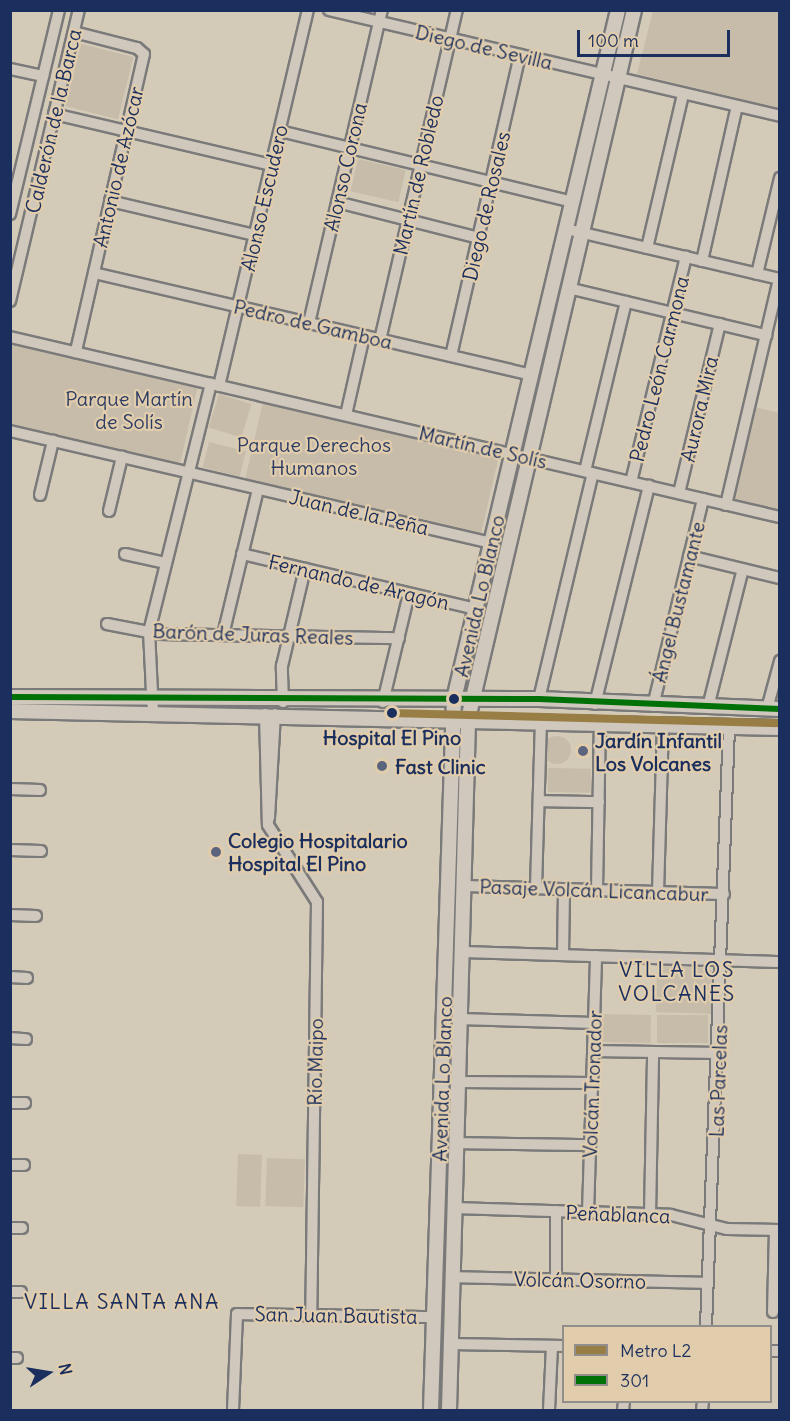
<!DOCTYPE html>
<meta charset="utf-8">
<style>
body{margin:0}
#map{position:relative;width:790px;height:1421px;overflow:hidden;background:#d4cab8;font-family:Delius,sans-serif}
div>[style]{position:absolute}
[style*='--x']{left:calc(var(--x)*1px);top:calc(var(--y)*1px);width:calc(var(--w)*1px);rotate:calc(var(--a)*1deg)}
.green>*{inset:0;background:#c7bca9;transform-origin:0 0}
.round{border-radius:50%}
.roads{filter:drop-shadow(2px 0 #7a7a7a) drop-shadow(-2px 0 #7a7a7a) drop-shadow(0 2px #7a7a7a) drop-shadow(0 -2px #7a7a7a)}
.minor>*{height:10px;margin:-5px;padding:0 5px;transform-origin:5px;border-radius:5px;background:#d0c8bc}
.major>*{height:14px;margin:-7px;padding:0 7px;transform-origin:7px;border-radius:7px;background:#d0c8bc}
.bus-1>*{height:6px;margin:-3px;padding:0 3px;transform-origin:3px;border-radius:3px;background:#007106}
.metro-1>*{height:8px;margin:-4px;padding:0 4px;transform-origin:4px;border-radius:4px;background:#987e44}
.dots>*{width:16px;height:16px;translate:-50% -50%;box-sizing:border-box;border:3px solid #e1cdab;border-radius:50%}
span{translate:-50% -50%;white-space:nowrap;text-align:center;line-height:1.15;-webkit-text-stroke:4.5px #e1cdab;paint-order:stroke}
.street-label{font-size:20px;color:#1b2f5e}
.park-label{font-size:20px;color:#2c3c65}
.stop-label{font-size:20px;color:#1b2f5e;font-weight:700}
.poi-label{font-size:20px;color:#1b2f5e;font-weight:700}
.left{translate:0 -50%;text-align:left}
.neighbourhood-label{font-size:21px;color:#1b2f5e;letter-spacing:1.5px}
.frame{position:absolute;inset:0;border:12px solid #1b2f5e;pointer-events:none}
.legend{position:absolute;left:562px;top:1325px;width:210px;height:78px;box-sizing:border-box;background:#e1cdab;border:2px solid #928e8c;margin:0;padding:8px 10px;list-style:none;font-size:18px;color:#1b2f5e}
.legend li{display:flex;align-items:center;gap:12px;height:30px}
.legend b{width:30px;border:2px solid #928e8c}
.north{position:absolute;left:18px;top:1343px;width:60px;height:60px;-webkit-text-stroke:4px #e1cdab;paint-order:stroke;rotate:78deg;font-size:16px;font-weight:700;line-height:24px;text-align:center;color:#1b2f5e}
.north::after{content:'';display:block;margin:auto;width:21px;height:27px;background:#1b2f5e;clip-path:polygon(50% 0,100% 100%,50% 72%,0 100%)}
.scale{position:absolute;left:577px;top:30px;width:153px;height:27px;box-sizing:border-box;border:3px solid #1b2f5e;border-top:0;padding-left:8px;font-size:18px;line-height:21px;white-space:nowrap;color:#1b2f5e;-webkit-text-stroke:4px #e1cdab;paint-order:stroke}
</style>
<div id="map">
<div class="green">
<div style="clip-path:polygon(653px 11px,779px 11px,779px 108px,637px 74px)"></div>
<div style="left:81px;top:44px;width:54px;height:64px;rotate:14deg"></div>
<div style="left:358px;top:159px;width:49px;height:33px;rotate:13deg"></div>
<div style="left:11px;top:342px;width:192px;height:85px;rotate:13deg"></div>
<div style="left:219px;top:394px;width:34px;height:35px;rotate:17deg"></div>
<div style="left:263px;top:402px;width:242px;height:83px;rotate:13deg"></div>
<div style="clip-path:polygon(755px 407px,779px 413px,779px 513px,732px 501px)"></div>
<div style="left:209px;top:442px;width:38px;height:26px;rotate:14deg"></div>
<div class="round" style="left:543px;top:736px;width:28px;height:28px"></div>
<div style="left:548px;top:768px;width:43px;height:24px;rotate:1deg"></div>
<div style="clip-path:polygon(657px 966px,709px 968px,714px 974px,713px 1014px,656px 1012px)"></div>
<div style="left:600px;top:1014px;width:51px;height:28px;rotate:1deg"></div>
<div style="left:657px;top:1015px;width:51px;height:28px"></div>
<div style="left:238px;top:1154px;width:24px;height:52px;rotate:2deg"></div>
<div style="left:267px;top:1158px;width:38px;height:48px;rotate:2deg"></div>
</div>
<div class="roads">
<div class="minor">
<div style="--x:329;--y:10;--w:463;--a:13.2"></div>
<div style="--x:74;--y:32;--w:65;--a:14.3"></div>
<div style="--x:137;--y:48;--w:9;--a:41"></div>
<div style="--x:144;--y:54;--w:306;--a:102.9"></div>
<div style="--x:10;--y:69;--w:34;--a:12"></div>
<div style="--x:54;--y:114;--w:224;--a:13.2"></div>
<div style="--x:280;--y:131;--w:301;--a:13.6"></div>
<div style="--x:110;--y:201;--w:149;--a:13.2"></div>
<div style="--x:337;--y:202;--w:146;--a:14.2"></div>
<div style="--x:10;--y:214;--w:210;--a:-76.5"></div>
<div style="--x:566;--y:229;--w:220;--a:13.2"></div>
<div style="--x:647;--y:248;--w:158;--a:-76.8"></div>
<div style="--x:702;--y:261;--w:159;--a:-77.3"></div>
<div style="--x:94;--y:273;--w:449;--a:13.1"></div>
<div style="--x:757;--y:274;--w:99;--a:-76.5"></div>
<div style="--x:568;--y:288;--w:204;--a:13.4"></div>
<div style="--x:10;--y:301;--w:299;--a:-76.7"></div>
<div style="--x:309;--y:323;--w:321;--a:-76.9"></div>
<div style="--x:10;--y:337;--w:791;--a:13.16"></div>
<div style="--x:380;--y:340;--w:339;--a:-76.9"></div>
<div style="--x:451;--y:356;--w:309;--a:-77.1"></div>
<div style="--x:219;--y:386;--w:386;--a:-76.7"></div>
<div style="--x:346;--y:415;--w:81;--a:-77.2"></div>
<div style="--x:10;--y:431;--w:495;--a:13.1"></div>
<div style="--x:585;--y:471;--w:174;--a:-76.4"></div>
<div style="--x:631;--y:482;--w:232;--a:-76.3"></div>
<div style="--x:679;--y:493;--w:174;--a:-76.4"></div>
<div style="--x:40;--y:495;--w:56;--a:-76.5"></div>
<div style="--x:726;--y:505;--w:232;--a:-76.8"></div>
<div style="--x:109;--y:511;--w:56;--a:-76.5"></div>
<div style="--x:125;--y:554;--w:42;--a:12.4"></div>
<div style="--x:242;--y:554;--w:240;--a:13.2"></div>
<div style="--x:689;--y:556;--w:94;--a:13.6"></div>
<div style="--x:107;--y:624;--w:53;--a:10.9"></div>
<div style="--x:159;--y:634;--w:240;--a:1"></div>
<div style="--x:223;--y:635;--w:150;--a:-76.5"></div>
<div style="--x:539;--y:699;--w:232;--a:-76.6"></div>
<div style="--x:283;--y:702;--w:36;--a:-92"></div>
<div style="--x:282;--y:666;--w:100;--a:-76.7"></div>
<div style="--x:383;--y:702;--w:111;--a:-76.5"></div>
<div style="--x:595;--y:704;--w:225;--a:-76.1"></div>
<div style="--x:653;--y:706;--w:213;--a:-76.4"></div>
<div style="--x:708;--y:707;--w:142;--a:-75.8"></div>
<div style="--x:767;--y:709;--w:50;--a:-74.8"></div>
<div style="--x:153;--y:713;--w:81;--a:-92.8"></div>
<div style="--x:149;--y:632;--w:256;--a:-76"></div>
<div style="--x:265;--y:714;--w:111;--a:88.5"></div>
<div style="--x:268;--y:825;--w:91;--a:57.5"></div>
<div style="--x:317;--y:902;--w:413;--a:90.8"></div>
<div style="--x:10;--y:789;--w:30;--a:2"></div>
<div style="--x:539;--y:801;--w:60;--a:1"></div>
<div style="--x:269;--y:818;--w:104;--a:-86.7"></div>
<div style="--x:10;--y:850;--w:31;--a:2"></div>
<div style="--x:463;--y:886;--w:261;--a:1.8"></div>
<div style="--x:536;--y:888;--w:167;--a:-88.3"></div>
<div style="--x:597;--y:890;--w:167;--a:-89"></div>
<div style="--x:658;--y:892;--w:168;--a:-88.3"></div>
<div style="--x:10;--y:915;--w:26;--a:2"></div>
<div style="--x:461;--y:952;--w:319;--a:1.8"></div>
<div style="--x:563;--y:955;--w:66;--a:-89.1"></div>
<div style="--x:10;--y:977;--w:17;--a:3"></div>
<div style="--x:459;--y:1019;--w:135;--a:1.7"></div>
<div style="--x:10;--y:1038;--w:16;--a:4"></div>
<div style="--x:593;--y:1051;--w:126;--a:0.9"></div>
<div style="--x:458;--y:1082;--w:134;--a:0.4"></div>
<div style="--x:10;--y:1103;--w:15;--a:0"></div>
<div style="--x:456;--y:1143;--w:134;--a:0.9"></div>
<div style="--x:10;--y:1165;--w:14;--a:0"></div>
<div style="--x:454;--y:1208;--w:217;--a:1.8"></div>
<div style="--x:671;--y:1215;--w:58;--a:14"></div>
<div style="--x:727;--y:1229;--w:53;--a:1.1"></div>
<div style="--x:588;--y:1213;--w:257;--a:-88.2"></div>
<div style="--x:650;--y:1215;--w:163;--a:-88.9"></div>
<div style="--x:10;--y:1228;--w:12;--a:0"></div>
<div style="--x:452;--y:1277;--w:256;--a:1.3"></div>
<div style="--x:556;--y:1280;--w:69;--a:-90"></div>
<div style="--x:10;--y:1292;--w:11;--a:0"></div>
<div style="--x:773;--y:1312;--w:82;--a:-88.6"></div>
<div style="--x:706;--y:1326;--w:599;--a:-87.8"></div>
<div style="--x:451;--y:1344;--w:113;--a:1"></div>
<div style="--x:770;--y:1351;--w:10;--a:0"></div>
<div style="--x:10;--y:1358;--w:7;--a:0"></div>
<div style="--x:233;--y:1410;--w:96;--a:-87.6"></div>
<div style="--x:237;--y:1314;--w:197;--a:0.9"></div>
<div style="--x:549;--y:1410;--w:64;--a:-87.3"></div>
<div style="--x:623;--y:1410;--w:8;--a:-83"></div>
<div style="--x:702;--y:1410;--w:8;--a:-83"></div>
</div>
<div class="major">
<div style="--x:10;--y:697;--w:529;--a:0.22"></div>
<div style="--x:539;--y:699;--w:241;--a:2.4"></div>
<div style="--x:10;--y:711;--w:770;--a:1.26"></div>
<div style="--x:431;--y:1410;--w:711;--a:-88.15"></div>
<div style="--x:454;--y:699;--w:708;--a:-76.61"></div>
<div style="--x:449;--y:1410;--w:691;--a:-88.42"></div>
<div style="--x:468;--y:719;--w:728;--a:-76.82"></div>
</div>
</div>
<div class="bus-1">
<div style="--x:10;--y:697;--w:529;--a:0.22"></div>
<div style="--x:539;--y:699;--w:241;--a:2.4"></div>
</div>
<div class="metro-1">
<div style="--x:390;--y:713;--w:390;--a:1.5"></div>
</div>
<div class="dots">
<div style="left:454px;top:699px;background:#1b2f5e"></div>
<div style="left:392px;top:713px;background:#1b2f5e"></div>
<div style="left:583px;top:751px;background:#5c657e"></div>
<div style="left:382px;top:766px;background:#5c657e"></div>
<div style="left:216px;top:852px;background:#5c657e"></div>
</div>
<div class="street-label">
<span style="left:484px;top:47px;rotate:13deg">Diego de Sevilla</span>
<span style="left:53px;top:121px;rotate:-77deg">Calderón de la Barca</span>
<span style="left:118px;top:167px;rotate:-77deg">Antonio de Azócar</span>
<span style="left:345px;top:167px;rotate:-77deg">Alonso Corona</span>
<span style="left:418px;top:175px;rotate:-77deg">Martín de Robledo</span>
<span style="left:264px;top:198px;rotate:-77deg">Alonso Escudero</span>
<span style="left:486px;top:206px;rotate:-77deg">Diego de Rosales</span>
<span style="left:313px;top:324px;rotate:13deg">Pedro de Gamboa</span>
<span style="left:659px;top:369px;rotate:-76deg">Pedro León Carmona</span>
<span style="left:699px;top:409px;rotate:-77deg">Aurora Mira</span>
<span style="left:483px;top:447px;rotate:13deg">Martín de Solís</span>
<span style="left:359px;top:512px;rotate:13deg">Juan de la Peña</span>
<span style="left:359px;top:582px;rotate:13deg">Fernando de Aragón</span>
<span style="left:479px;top:596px;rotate:-77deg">Avenida Lo Blanco</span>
<span style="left:678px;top:602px;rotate:-76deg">Ángel Bustamante</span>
<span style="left:253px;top:634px;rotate:2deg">Barón de Juras Reales</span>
<span style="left:594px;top:890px;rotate:2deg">Pasaje Volcán Licancabur</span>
<span style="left:315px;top:1062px;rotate:-89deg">Río Maipo</span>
<span style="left:442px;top:1079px;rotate:-88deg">Avenida Lo Blanco</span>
<span style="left:718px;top:1081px;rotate:-88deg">Las Parcelas</span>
<span style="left:592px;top:1084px;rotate:-88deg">Volcán Tronador</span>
<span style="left:618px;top:1214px;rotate:2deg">Peñablanca</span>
<span style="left:580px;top:1280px;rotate:1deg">Volcán Osorno</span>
<span style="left:336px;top:1315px;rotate:1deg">San Juan Bautista</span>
</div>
<div class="park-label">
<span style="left:129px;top:410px">Parque Martín<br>de Solís</span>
<span style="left:314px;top:456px">Parque Derechos<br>Humanos</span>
</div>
<div class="stop-label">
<span style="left:392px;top:737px">Hospital El Pino</span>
</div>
<div class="poi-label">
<span class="left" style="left:595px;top:752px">Jardín Infantil<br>Los Volcanes</span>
<span class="left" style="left:395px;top:766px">Fast Clinic</span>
<span class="left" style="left:228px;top:852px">Colegio Hospitalario<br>Hospital El Pino</span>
</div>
<div class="neighbourhood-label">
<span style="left:677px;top:982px">VILLA LOS<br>VOLCANES</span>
<span style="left:122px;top:1302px">VILLA SANTA ANA</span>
</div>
<div class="frame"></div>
<ul class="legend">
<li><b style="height:8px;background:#987e44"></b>Metro L2</li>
<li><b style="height:8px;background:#007106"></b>301</li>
</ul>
<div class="north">N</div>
<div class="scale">100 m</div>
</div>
